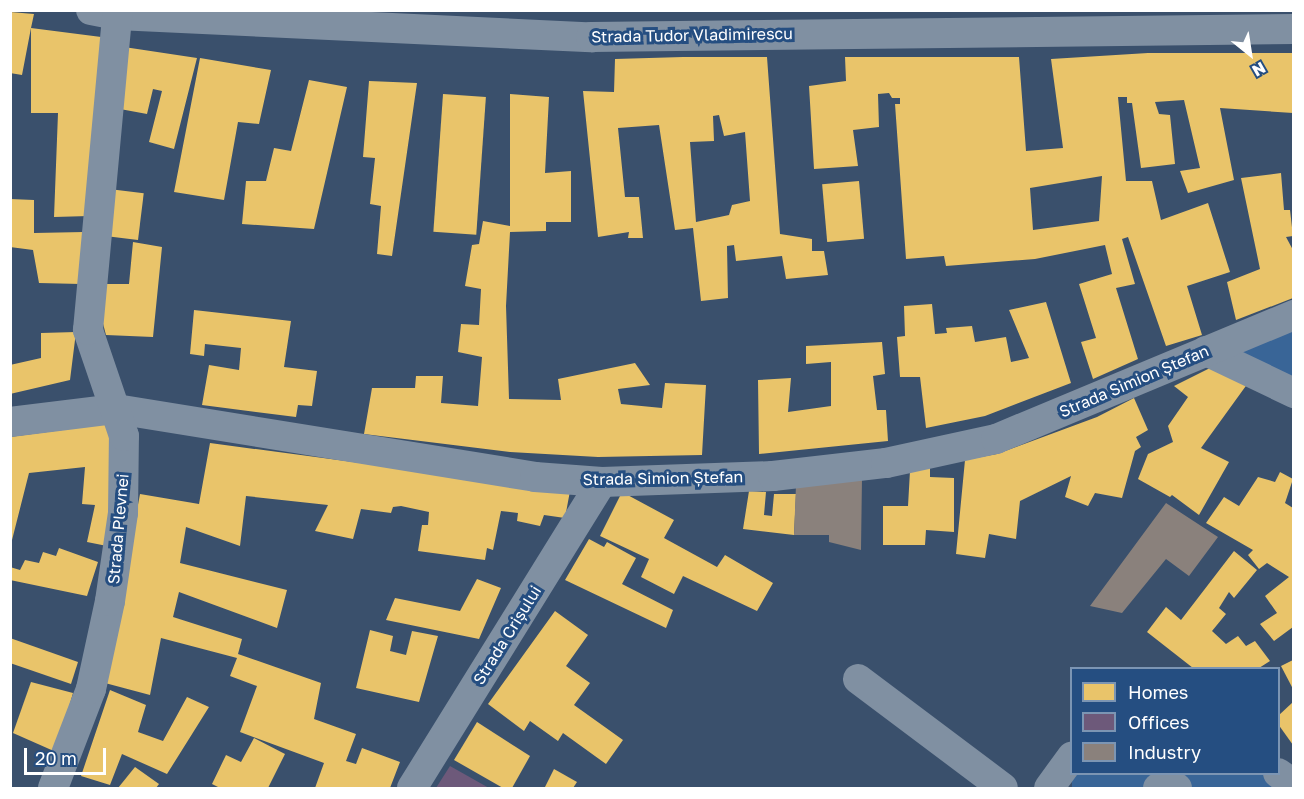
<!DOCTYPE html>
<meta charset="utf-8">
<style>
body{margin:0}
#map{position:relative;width:1304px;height:799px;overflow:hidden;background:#3a506c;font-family:"Golos Text",sans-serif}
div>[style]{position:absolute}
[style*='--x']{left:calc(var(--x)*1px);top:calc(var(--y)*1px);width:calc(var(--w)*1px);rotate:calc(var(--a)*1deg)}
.green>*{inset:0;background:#396597;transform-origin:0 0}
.homes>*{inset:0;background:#e9c46a;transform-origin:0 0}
.offices>*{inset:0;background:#6d597a}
.industry>*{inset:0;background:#8a817c}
.minor>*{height:30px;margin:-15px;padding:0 15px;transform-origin:15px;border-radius:15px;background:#8090a2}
span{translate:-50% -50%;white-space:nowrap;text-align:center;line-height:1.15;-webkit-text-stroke:6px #254e81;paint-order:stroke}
.street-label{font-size:16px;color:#fff}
.frame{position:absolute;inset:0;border:12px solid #fff;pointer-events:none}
.legend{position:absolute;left:1070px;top:667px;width:210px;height:108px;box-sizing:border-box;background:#254e81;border:2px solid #7c95b3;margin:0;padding:8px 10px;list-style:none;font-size:18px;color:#fff}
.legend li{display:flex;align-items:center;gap:12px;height:30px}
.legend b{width:30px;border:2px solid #7c95b3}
.north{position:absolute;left:1220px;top:24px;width:60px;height:60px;-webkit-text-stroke:4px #254e81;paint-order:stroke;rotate:150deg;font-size:16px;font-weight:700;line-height:24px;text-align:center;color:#fff}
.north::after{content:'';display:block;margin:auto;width:21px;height:27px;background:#fff;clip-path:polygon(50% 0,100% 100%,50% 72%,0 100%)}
.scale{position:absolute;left:24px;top:748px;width:82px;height:27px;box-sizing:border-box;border:3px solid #fff;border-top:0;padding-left:8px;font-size:18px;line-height:21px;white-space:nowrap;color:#fff;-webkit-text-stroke:4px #254e81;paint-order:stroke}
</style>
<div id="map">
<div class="green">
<div style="clip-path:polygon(1293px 315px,1293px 393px,1206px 351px)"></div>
<div style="left:1072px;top:774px;width:206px;height:27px"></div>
</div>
<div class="homes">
<div style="clip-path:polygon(10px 12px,34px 14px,31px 28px,109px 38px,89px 216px,54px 217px,58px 113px,31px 113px,31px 28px,22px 75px,10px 73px)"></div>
<div style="clip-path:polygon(124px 47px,197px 58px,174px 149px,149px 142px,162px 91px,153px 89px,147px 114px,120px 109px)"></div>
<div style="clip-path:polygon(evenodd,1148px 53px,1293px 53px,1293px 113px,1220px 108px,1234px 180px,1188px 193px,1180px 171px,1200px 168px,1184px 100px,1155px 102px,1159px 114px,1170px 115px,1175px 164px,1141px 168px,1132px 103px,1127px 103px,1127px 97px,1118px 97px,1126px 181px,1152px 181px,1161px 220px,1208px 203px,1230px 272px,1187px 286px,1202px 335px,1166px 346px,1128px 237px,1122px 239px,1135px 284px,1116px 288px,1138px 359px,1093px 379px,1081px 342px,1096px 338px,1079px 284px,1112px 274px,1105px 245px,1035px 259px,946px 266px,944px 256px,906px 259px,895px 104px,900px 104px,900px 98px,892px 98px,889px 93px,878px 94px,879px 127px,853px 130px,858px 166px,814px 169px,809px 86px,846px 81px,845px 57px,1019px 57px,1026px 151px,1063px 148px,1051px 59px,1148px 53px,1102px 176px,1099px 221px,1033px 230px,1030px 188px,1102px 176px)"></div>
<div style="clip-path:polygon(evenodd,683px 57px,767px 57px,780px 234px,812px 239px,812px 251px,824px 251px,828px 275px,786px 279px,782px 256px,736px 261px,734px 245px,727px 246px,728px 298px,701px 301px,693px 228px,675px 230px,659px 125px,618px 128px,625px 197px,639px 197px,643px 238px,628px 238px,629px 232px,598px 237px,583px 91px,614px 92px,615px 59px,683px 57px,719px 115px,724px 136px,745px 132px,750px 201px,732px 205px,729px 215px,696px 222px,690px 142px,714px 141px,713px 116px,719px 115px)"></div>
<div style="clip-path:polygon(200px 58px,271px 70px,259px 124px,238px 122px,224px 200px,174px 192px)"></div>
<div style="clip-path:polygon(309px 80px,347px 87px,314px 229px,242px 224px,246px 181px,266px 181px,274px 148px,291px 151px)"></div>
<div style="clip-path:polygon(369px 81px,417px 83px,392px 256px,377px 254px,381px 206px,370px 204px,375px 158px,363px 157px)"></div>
<div style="left:443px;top:94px;width:43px;height:138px;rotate:4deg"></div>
<div style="clip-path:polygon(510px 94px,549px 97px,545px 173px,571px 171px,571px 222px,546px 222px,546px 231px,510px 232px,506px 306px,509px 399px,561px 400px,558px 379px,635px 363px,650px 385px,618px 389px,621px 404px,662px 408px,665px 383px,706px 385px,702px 455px,598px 457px,510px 452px,364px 434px,372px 388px,415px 388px,416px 376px,443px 376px,441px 403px,478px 406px,482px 357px,458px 352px,461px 324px,479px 325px,481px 289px,465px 286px,472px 245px,479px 244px,483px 221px,510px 226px)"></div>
<div style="clip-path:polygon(1281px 173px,1284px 210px,1290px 210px,1293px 236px,1286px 237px,1293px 250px,1293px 298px,1236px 320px,1227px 282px,1260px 269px,1241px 178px)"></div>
<div style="left:859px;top:181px;width:58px;height:37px;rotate:85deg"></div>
<div style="left:109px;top:189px;width:35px;height:47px;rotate:7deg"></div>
<div style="clip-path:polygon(10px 199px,34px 200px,34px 233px,84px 232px,81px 284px,39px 283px,33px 250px,10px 247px)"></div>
<div style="clip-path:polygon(133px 242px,162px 247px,153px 337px,106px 335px,100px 312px,101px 284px,129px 284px)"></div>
<div style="clip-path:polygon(1046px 302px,1071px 383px,985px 416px,926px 428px,920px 377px,900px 377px,897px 337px,905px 336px,904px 306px,932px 304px,935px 334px,947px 333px,946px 328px,972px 326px,975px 342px,1006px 337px,1011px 362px,1029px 358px,1009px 310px)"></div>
<div style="clip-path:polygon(194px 310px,291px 321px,284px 367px,317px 371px,312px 406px,298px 405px,296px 417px,202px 405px,209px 365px,239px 370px,241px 348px,205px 344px,204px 356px,190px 354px)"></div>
<div style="clip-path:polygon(76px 332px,70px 380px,10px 394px,10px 365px,41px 358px,41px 333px)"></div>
<div style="clip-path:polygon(882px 342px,885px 374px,873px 376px,877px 410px,886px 410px,888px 441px,759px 454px,758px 380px,791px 378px,788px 412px,831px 406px,831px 362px,806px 364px,806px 346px)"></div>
<div style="clip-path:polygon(1214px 366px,1248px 383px,1201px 448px,1229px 462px,1199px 515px,1172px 495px,1170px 497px,1138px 479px,1148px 454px,1173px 442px,1168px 426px,1188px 397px,1174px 386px)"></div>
<div style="clip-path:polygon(1134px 398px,1148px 430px,1136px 437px,1141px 447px,1135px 451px,1122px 498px,1095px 493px,1088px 506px,1065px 497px,1071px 476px,1020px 501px,1016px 539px,989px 534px,985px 558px,956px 554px,965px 460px,997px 454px,1097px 417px)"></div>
<div style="clip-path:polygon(107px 424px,117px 436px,107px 546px,87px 542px,95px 505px,82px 504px,85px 467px,29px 473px,10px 548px,10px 437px)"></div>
<div style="clip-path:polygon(210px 443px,570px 491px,565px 518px,544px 515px,540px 526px,517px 521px,518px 513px,501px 511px,493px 550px,487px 548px,485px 560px,418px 551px,422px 525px,428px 525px,429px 512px,401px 506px,393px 507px,391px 513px,361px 509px,353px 539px,315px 531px,328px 505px,246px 496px,240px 546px,186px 527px,180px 563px,287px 590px,277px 628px,179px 592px,173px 617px,242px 639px,238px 654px,321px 683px,314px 719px,356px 734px,346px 761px,356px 764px,362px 748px,400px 762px,390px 788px,315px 788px,324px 763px,240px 732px,257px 686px,230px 676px,237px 658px,161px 638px,150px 695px,105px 683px,140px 494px,199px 504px)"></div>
<div style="clip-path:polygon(930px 467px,930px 477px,954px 478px,954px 532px,926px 530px,925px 545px,883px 545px,883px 506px,908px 506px,910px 471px)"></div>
<div style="clip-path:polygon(1280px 472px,1293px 479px,1285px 503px,1293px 508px,1293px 627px,1274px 641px,1260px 624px,1277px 613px,1265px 596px,1289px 577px,1267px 563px,1259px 569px,1248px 555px,1253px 550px,1206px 523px,1224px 497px,1239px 506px,1258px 477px,1275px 482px)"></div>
<div style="clip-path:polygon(749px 491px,766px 492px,764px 515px,772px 516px,774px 494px,796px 494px,794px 535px,743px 529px)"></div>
<div style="clip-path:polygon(622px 492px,674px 520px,664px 538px,717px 567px,725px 555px,773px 583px,757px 611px,683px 576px,674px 594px,641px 577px,649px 559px,600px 536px)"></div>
<div style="clip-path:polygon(589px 539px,604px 547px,607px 542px,636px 558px,622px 584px,673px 610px,666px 628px,565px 580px)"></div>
<div style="clip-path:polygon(59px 548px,98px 562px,87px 596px,10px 580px,10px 567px,20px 570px,25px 560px,39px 563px,43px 552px,56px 556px)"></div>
<div style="clip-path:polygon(1234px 551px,1257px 570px,1234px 598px,1229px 592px,1219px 608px,1226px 614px,1212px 631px,1226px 644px,1238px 636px,1246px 646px,1255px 641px,1270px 661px,1259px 668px,1193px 668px,1147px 632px,1166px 607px,1181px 620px)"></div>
<div style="clip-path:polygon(477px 579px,501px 588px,479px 639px,386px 620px,395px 598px,460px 611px)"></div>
<div style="clip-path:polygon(555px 611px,588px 635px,566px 666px,590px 683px,574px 705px,623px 740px,606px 764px,563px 733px,558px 741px,530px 721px,524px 731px,488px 704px)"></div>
<div style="clip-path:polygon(370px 630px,393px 636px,390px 651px,406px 655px,412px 631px,438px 636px,419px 702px,356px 688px)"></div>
<div style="clip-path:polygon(10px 638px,78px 662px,71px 684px,10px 663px)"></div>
<div style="clip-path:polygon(1293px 660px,1293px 689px,1281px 666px)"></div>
<div style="clip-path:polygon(31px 682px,73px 693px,56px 752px,13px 733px)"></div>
<div style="clip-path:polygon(110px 690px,146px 705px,138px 732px,163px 741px,187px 697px,209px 707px,167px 774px,122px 754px,110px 785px,81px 776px)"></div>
<div style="clip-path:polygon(1293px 702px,1293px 745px,1278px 724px,1278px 716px)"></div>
<div style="clip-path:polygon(477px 722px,530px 756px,512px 788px,503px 788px,454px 760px)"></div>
<div style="clip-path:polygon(254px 738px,285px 754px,268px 788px,220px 788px,212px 784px,226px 755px,241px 762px)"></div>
<div style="clip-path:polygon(135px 767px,159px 784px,156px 788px,118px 788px)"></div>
<div style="clip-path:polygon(554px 769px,577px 782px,573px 788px,545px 787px)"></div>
</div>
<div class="offices">
<div style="clip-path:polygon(450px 766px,489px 788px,436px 788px)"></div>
</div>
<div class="industry">
<div style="clip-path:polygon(862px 478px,861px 550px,829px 542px,829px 535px,794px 535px,796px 485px)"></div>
<div style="clip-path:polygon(1166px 503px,1218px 537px,1189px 576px,1166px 559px,1122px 613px,1090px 606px)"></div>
</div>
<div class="minor">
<div style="--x:91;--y:10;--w:26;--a:11"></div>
<div style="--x:117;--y:15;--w:475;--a:2.7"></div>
<div style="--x:591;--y:37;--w:703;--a:-0.65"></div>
<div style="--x:1206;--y:351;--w:98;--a:25.5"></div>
<div style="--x:10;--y:422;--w:107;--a:-7"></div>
<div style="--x:116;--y:409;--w:424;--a:9.2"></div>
<div style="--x:535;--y:477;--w:67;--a:4.3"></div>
<div style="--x:602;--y:482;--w:171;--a:-2"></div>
<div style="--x:773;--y:476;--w:114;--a:-6.6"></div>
<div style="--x:886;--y:463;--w:113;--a:-12.3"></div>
<div style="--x:996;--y:439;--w:323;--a:-22.6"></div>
<div style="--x:858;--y:679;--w:181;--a:36.9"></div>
<div style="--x:1278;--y:773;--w:16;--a:35"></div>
<div style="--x:53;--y:788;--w:106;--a:-69"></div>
<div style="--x:91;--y:689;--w:90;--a:-77.8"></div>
<div style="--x:110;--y:601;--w:89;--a:-81.6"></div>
<div style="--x:123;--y:513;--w:77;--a:-89.3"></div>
<div style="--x:124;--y:436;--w:112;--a:-108.8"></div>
<div style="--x:88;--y:330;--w:316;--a:-84.7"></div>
<div style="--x:412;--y:788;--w:360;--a:-58.2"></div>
<div style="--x:1049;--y:788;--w:39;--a:-54"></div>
<div style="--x:1158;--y:788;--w:19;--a:0"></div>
</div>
<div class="street-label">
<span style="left:692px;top:35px;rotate:-1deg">Strada Tudor Vladimirescu</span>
<span style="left:1134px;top:381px;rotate:-23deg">Strada Simion Ștefan</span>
<span style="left:663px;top:478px;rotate:-1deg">Strada Simion Ștefan</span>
<span style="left:118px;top:529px;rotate:-85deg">Strada Plevnei</span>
<span style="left:507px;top:635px;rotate:-58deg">Strada Crișului</span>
</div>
<div class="frame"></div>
<ul class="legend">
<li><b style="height:16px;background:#e9c46a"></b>Homes</li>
<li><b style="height:16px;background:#6d597a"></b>Offices</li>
<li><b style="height:16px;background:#8a817c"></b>Industry</li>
</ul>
<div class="north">N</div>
<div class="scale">20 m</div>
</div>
